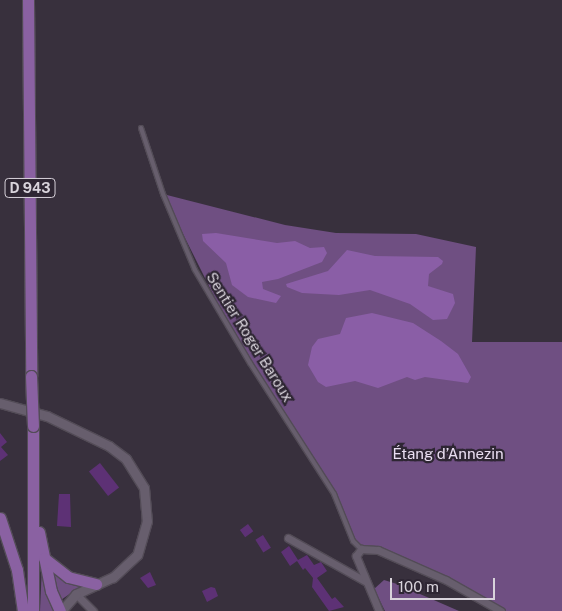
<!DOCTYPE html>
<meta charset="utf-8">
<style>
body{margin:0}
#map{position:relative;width:562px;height:611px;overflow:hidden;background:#38303d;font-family:"Public Sans",sans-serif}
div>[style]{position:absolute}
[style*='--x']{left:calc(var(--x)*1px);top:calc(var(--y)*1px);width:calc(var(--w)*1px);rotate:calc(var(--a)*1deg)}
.green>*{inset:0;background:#6f4f82}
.water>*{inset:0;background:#8a5ea6}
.building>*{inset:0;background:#5d3175;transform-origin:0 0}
.roads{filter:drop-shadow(1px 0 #534c57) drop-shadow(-1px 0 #534c57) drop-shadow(0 1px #534c57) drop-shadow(0 -1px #534c57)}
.service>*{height:4px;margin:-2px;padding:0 2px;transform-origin:2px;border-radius:2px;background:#675e6d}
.minor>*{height:7px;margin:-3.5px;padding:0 3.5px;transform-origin:3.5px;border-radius:3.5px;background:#675e6d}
.tertiary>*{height:9px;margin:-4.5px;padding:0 4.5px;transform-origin:4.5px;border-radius:4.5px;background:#675e6d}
.primary>*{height:11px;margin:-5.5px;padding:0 5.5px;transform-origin:5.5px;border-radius:5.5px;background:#8a61a2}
.bridges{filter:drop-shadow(1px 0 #534c57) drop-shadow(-1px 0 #534c57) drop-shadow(0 1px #534c57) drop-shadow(0 -1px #534c57)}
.primary-bridge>*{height:11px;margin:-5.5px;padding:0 5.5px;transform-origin:5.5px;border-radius:5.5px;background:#8a61a2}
span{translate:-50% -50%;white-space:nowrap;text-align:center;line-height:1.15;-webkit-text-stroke:4.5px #2e2633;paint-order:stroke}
.shield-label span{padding:1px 4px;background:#2e2633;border:1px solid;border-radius:4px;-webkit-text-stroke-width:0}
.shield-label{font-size:14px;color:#d8d3db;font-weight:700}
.street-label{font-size:15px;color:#d8d3db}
.park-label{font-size:15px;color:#eadef2}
.scale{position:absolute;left:390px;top:578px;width:105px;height:22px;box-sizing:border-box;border:2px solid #d8d3db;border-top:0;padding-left:6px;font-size:15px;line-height:18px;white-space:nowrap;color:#d8d3db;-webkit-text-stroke:4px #2e2633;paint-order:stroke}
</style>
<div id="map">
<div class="green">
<div style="clip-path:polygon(163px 194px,285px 225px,336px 233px,416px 234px,476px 247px,472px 342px,562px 342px,562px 611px,506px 611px,428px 569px,359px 548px,334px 494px,234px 336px)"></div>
<div style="clip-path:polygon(47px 564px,84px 584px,58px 602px)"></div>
<div style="clip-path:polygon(42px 565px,56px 611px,40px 611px)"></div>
<div style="clip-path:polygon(384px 580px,397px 584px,459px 611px,385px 611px,374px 589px)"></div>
</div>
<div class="water">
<div style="clip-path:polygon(216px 233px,277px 243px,295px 241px,310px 248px,324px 247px,327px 253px,322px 262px,278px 279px,262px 282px,263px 289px,281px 296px,276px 303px,248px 297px,232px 285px,226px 263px,203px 241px,202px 234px)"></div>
<div style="clip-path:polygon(347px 250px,375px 256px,438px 257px,443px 261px,442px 264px,429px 274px,428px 286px,453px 294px,455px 303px,447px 319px,433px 320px,410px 304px,370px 290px,339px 295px,302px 293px,287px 287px,286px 284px,328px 271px)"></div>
<div style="clip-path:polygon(372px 313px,413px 323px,441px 341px,458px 354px,471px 377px,468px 383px,425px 377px,415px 380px,407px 377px,378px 388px,355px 381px,326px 387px,318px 382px,308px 365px,312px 347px,318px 339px,340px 334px,346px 318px)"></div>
</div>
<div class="building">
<div style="clip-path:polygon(0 433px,7px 442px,1px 447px,8px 455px,0 461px)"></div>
<div style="left:100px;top:463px;width:31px;height:14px;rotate:52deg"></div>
<div style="clip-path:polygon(59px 494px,70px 494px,71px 527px,57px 526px)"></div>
<div style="left:248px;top:524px;width:9px;height:10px;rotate:54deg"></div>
<div style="left:263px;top:535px;width:15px;height:9px;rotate:58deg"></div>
<div style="clip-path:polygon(289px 546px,298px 560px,307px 555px,314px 565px,321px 562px,327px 571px,317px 578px,332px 599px,335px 597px,344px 607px,329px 611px,312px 587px,313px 578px,305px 568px,303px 570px,297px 561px,290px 566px,281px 552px)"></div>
<div style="clip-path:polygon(150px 572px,156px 585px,148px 588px,140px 578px)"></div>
<div style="clip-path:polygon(211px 587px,215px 588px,218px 596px,207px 602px,202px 591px)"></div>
</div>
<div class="roads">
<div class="service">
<div style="--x:141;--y:128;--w:70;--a:71.6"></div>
<div style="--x:163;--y:194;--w:82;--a:67.2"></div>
<div style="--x:195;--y:270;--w:108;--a:59.4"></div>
<div style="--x:250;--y:363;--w:156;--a:57.3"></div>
<div style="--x:334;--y:494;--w:51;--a:68"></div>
<div style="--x:353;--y:541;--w:11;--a:45"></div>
</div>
<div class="minor">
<div style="--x:288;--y:538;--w:88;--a:29.2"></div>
<div style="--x:76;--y:594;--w:24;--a:45"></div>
<div style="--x:379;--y:611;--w:60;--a:-112.7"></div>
<div style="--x:356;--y:556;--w:9;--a:-54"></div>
<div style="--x:361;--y:549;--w:17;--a:3"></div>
<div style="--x:378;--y:550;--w:74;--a:23.8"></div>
<div style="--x:446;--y:580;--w:63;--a:29.4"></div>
</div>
<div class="tertiary">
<div style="--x:0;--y:403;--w:49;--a:15.5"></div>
<div style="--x:47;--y:416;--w:69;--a:25.8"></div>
<div style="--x:109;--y:446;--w:21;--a:37"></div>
<div style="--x:126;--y:459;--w:34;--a:58"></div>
<div style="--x:144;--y:488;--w:33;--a:85"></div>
<div style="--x:147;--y:521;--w:35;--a:106"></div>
<div style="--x:137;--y:555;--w:33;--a:137"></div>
<div style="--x:113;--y:577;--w:41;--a:155.3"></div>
<div style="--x:76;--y:594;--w:23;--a:131"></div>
</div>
<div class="primary">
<div style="--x:28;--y:0;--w:376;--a:89.5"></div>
<div style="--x:0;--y:518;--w:55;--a:71.9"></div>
<div style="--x:17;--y:570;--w:41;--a:81.7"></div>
<div style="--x:39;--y:532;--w:60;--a:78.5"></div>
<div style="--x:51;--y:591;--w:22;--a:66"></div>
<div style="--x:44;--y:558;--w:31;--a:38"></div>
<div style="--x:68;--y:577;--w:29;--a:14"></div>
<div style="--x:33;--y:611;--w:185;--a:-90"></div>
</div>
</div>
<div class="bridges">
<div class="primary-bridge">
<div style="--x:31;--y:376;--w:50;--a:87.7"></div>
</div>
</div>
<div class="shield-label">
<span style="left:30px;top:188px">D 943</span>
</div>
<div class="street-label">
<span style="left:250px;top:337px;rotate:58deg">Sentier Roger Baroux</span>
</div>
<div class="park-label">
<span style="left:448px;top:454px">Étang d’Annezin</span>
</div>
<div class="scale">100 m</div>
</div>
